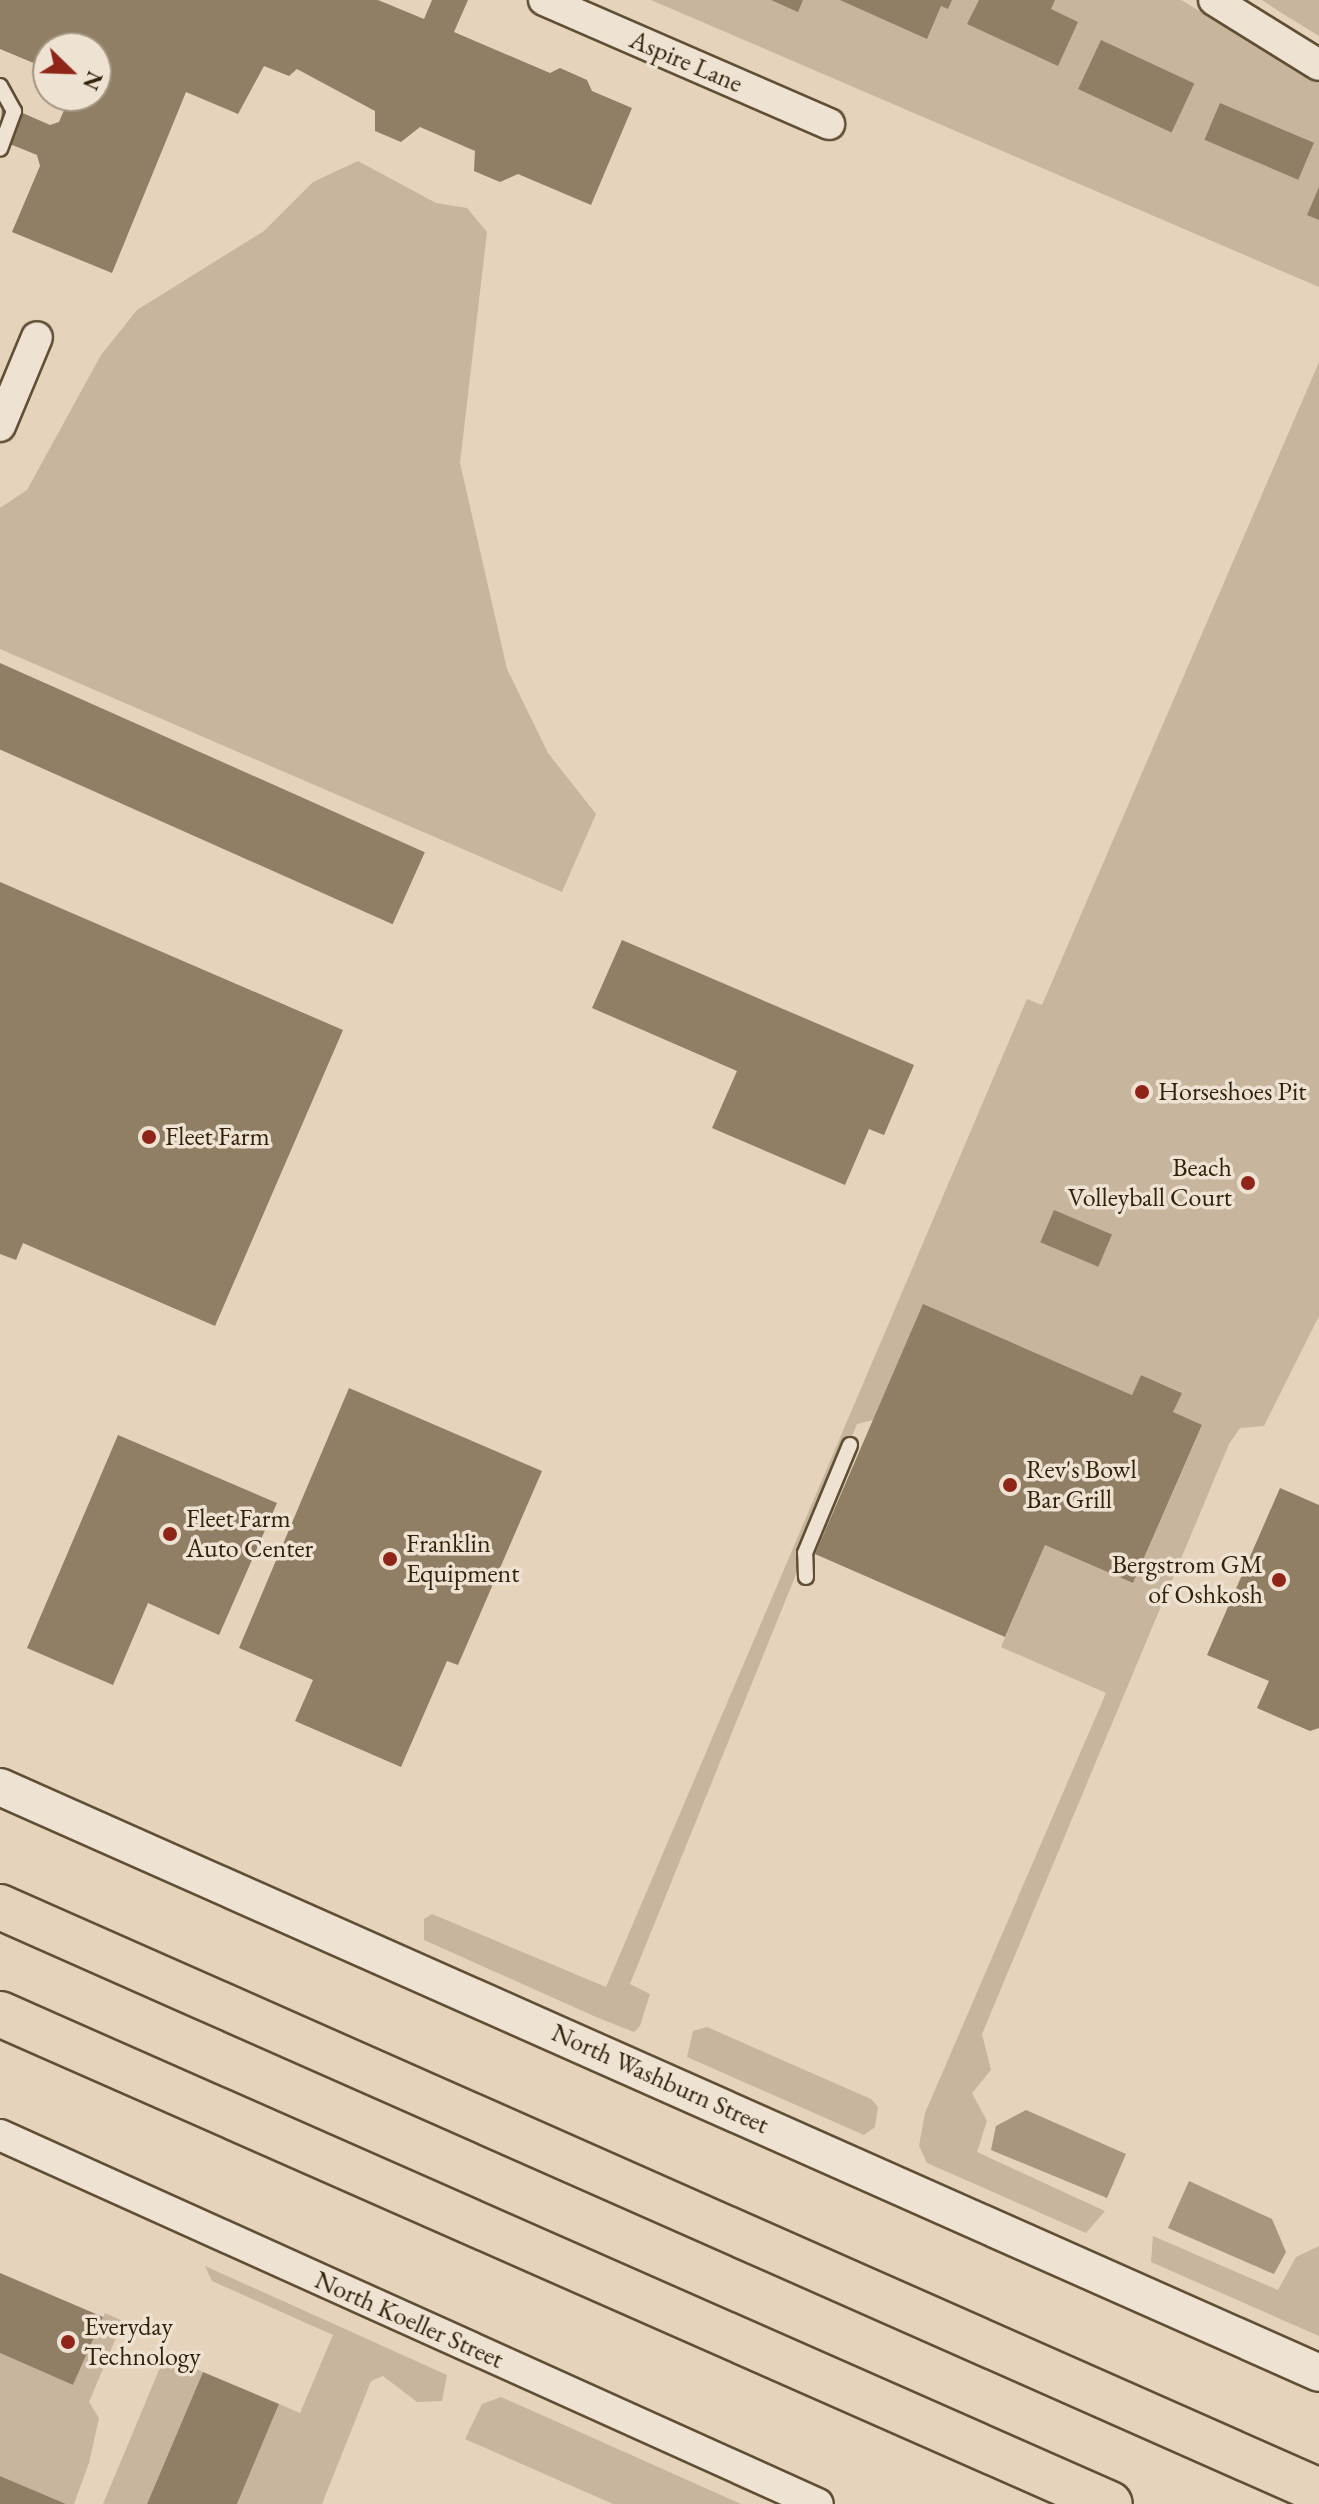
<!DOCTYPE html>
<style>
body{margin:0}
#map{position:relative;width:1319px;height:2504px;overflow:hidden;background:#e5d3bb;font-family:"EB Garamond",serif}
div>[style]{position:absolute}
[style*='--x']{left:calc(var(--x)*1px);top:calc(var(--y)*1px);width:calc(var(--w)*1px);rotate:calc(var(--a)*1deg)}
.green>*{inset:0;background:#c7b59d}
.water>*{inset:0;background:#a8967e}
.building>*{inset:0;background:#907e65;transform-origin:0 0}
.roads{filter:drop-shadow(2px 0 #604e35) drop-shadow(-2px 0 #604e35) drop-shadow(0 2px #604e35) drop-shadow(0 -2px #604e35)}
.service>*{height:14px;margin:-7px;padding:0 7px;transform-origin:7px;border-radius:7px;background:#eee2d3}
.minor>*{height:30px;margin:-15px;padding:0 15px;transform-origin:15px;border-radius:15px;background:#eee2d3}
.tertiary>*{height:36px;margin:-18px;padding:0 18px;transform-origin:18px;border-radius:18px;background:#eee2d3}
.motorway>*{height:44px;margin:-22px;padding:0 22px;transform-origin:22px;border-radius:22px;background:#e5d3bb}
.dots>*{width:22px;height:22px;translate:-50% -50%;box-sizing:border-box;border:4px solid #eee2d3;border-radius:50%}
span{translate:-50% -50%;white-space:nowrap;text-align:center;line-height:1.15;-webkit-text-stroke:7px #eee2d3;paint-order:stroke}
.street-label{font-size:26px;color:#332108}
.poi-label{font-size:26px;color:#332108}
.left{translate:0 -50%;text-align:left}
.right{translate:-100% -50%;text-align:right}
.north{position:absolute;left:32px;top:32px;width:80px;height:80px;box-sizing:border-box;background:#eee2d3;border:2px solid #a39582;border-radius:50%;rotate:113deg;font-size:22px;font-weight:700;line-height:32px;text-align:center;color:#332108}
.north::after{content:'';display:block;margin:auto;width:28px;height:36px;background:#8f2418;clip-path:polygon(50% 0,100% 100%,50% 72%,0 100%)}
</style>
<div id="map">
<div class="green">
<div style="clip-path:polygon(651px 0,1181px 0,1319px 83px,1319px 287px)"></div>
<div style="clip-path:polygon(1262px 0,1319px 0,1319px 36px,1280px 12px)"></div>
<div style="clip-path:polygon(358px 161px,436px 203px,467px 208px,487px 232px,460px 463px,507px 669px,548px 753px,596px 814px,562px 892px,0 649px,0 508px,27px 490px,101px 355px,137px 310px,264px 231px,313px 182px)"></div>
<div style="clip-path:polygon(1319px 362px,1319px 1316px,1264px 1426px,1240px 1428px,1229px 1444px,982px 2034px,991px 2070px,972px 2093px,987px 2121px,977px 2152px,1105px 2211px,1086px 2233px,927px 2163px,919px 2146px,925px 2113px,1106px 1693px,1001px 1647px,1045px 1545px,1133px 1583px,1202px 1426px,1173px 1412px,1181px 1392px,1141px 1375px,1132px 1395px,924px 1305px,873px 1420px,857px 1424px,630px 1984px,650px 1994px,640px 2026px,634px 2032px,596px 2017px,424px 1940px,424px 1919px,432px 1914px,606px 1987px,1027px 999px,1042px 1005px)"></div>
<div style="clip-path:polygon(707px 2027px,871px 2099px,878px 2107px,875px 2127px,864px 2135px,687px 2057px,693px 2031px)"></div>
<div style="clip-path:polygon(1153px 2236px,1278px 2290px,1296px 2257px,1319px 2246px,1319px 2336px,1151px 2262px)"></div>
<div style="clip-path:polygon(205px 2266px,447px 2375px,442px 2401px,417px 2402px,383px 2376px,371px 2381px,322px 2504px,237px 2504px,279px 2404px,300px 2413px,333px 2335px,212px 2281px)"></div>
<div style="clip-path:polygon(105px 2313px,123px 2321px,89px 2402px,99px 2418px,89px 2463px,74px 2504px,66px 2504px,0 2476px,0 2353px,73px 2385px)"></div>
<div style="clip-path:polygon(177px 2360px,203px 2372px,147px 2504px,103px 2504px,162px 2363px)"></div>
<div style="clip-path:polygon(501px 2397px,741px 2504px,613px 2504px,465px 2439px,482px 2404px)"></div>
</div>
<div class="water">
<div style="clip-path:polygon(1026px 2110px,1126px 2154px,1107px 2198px,991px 2150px,996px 2126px)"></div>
<div style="clip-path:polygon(1189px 2181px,1272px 2219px,1286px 2252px,1274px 2274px,1168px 2228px)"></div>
</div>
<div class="building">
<div style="clip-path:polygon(0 0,378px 0,424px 19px,432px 0,468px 0,454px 32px,550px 73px,560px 68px,587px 80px,592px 91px,632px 108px,591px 205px,518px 174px,500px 182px,474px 171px,475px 151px,420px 127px,401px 142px,375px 131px,375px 111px,297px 69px,289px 76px,264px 66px,238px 114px,186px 92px,112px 273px,12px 232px,40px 166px,37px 155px,0 140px,2px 104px,50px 125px,59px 122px,70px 96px,96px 96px,96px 48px,48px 48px,48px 69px,0 49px)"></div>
<div style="clip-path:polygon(771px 0,803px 0,798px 12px)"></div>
<div style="clip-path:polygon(840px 0,952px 0,948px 9px,941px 6px,927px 39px)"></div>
<div style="clip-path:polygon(979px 0,1055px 0,1051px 9px,1078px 22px,1058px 66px,967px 24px)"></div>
<div style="left:1101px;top:40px;width:103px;height:54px;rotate:25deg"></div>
<div style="left:1220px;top:103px;width:102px;height:40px;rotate:23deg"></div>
<div style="clip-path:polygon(1319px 187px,1319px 220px,1307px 215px)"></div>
<div style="left:0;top:663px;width:465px;height:79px;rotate:24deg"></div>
<div style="clip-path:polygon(0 882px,343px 1030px,215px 1326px,23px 1243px,16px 1260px,0 1254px)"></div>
<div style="clip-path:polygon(622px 940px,914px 1065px,884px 1135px,869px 1129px,845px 1185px,712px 1128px,737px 1071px,592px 1008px)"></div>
<div style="left:1054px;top:1210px;width:63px;height:35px;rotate:23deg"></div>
<div style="clip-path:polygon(923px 1304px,1132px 1395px,1141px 1375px,1182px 1393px,1173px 1412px,1202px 1425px,1133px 1583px,1045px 1545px,1005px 1637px,815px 1554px)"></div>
<div style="clip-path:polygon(349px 1388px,542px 1471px,458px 1665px,447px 1661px,401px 1767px,295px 1721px,313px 1680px,239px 1648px)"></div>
<div style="clip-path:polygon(118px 1435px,277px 1503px,219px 1635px,148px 1603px,113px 1685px,27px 1648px)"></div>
<div style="clip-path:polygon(1280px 1488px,1319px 1505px,1319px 1728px,1310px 1731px,1257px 1708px,1269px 1681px,1207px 1655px)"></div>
<div style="clip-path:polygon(0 2273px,103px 2317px,73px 2385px,0 2353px)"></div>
<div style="clip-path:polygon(203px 2372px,279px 2404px,237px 2504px,147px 2504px)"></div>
<div style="clip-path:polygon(0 2476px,66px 2504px,0 2504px)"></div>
</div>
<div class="roads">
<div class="service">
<div style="--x:0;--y:86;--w:29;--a:61"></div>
<div style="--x:14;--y:111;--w:40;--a:110.2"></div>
<div style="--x:806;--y:1577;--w:24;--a:-92"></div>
<div style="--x:805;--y:1553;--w:117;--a:-67.4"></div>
</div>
<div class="minor">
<div style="--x:544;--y:0;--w:311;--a:23.5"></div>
<div style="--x:1214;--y:0;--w:123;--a:31.8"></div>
<div style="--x:0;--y:426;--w:96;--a:-67.4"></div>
<div style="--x:0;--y:2135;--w:897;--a:24.28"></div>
</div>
<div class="tertiary">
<div style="--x:0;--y:1787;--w:1443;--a:23.95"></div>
</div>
<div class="motorway">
<div style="--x:0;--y:1907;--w:1443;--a:23.88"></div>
<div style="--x:0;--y:2014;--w:1213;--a:23.82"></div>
</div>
</div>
<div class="dots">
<div style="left:1142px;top:1092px;background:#8f2418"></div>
<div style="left:149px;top:1137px;background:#8f2418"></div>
<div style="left:1248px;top:1183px;background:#8f2418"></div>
<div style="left:1010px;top:1485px;background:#8f2418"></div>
<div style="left:170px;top:1534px;background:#8f2418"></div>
<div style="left:390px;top:1559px;background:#8f2418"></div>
<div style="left:1279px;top:1580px;background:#8f2418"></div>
<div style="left:68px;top:2342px;background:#8f2418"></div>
</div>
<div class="street-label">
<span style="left:686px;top:62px;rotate:23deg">Aspire Lane</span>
<span style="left:660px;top:2079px;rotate:24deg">North Washburn Street</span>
<span style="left:409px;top:2320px;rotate:24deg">North Koeller Street</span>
</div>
<div class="poi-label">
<span class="left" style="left:1158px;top:1092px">Horseshoes Pit</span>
<span class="left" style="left:165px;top:1137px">Fleet Farm</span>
<span class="right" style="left:1232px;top:1183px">Beach<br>Volleyball Court</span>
<span class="left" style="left:1026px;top:1485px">Rev's Bowl<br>Bar Grill</span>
<span class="left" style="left:186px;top:1534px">Fleet Farm<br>Auto Center</span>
<span class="left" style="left:406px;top:1559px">Franklin<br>Equipment</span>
<span class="right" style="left:1263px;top:1580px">Bergstrom GM<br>of Oshkosh</span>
<span class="left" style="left:84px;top:2342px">Everyday<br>Technology</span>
</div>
<div class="north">N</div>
</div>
